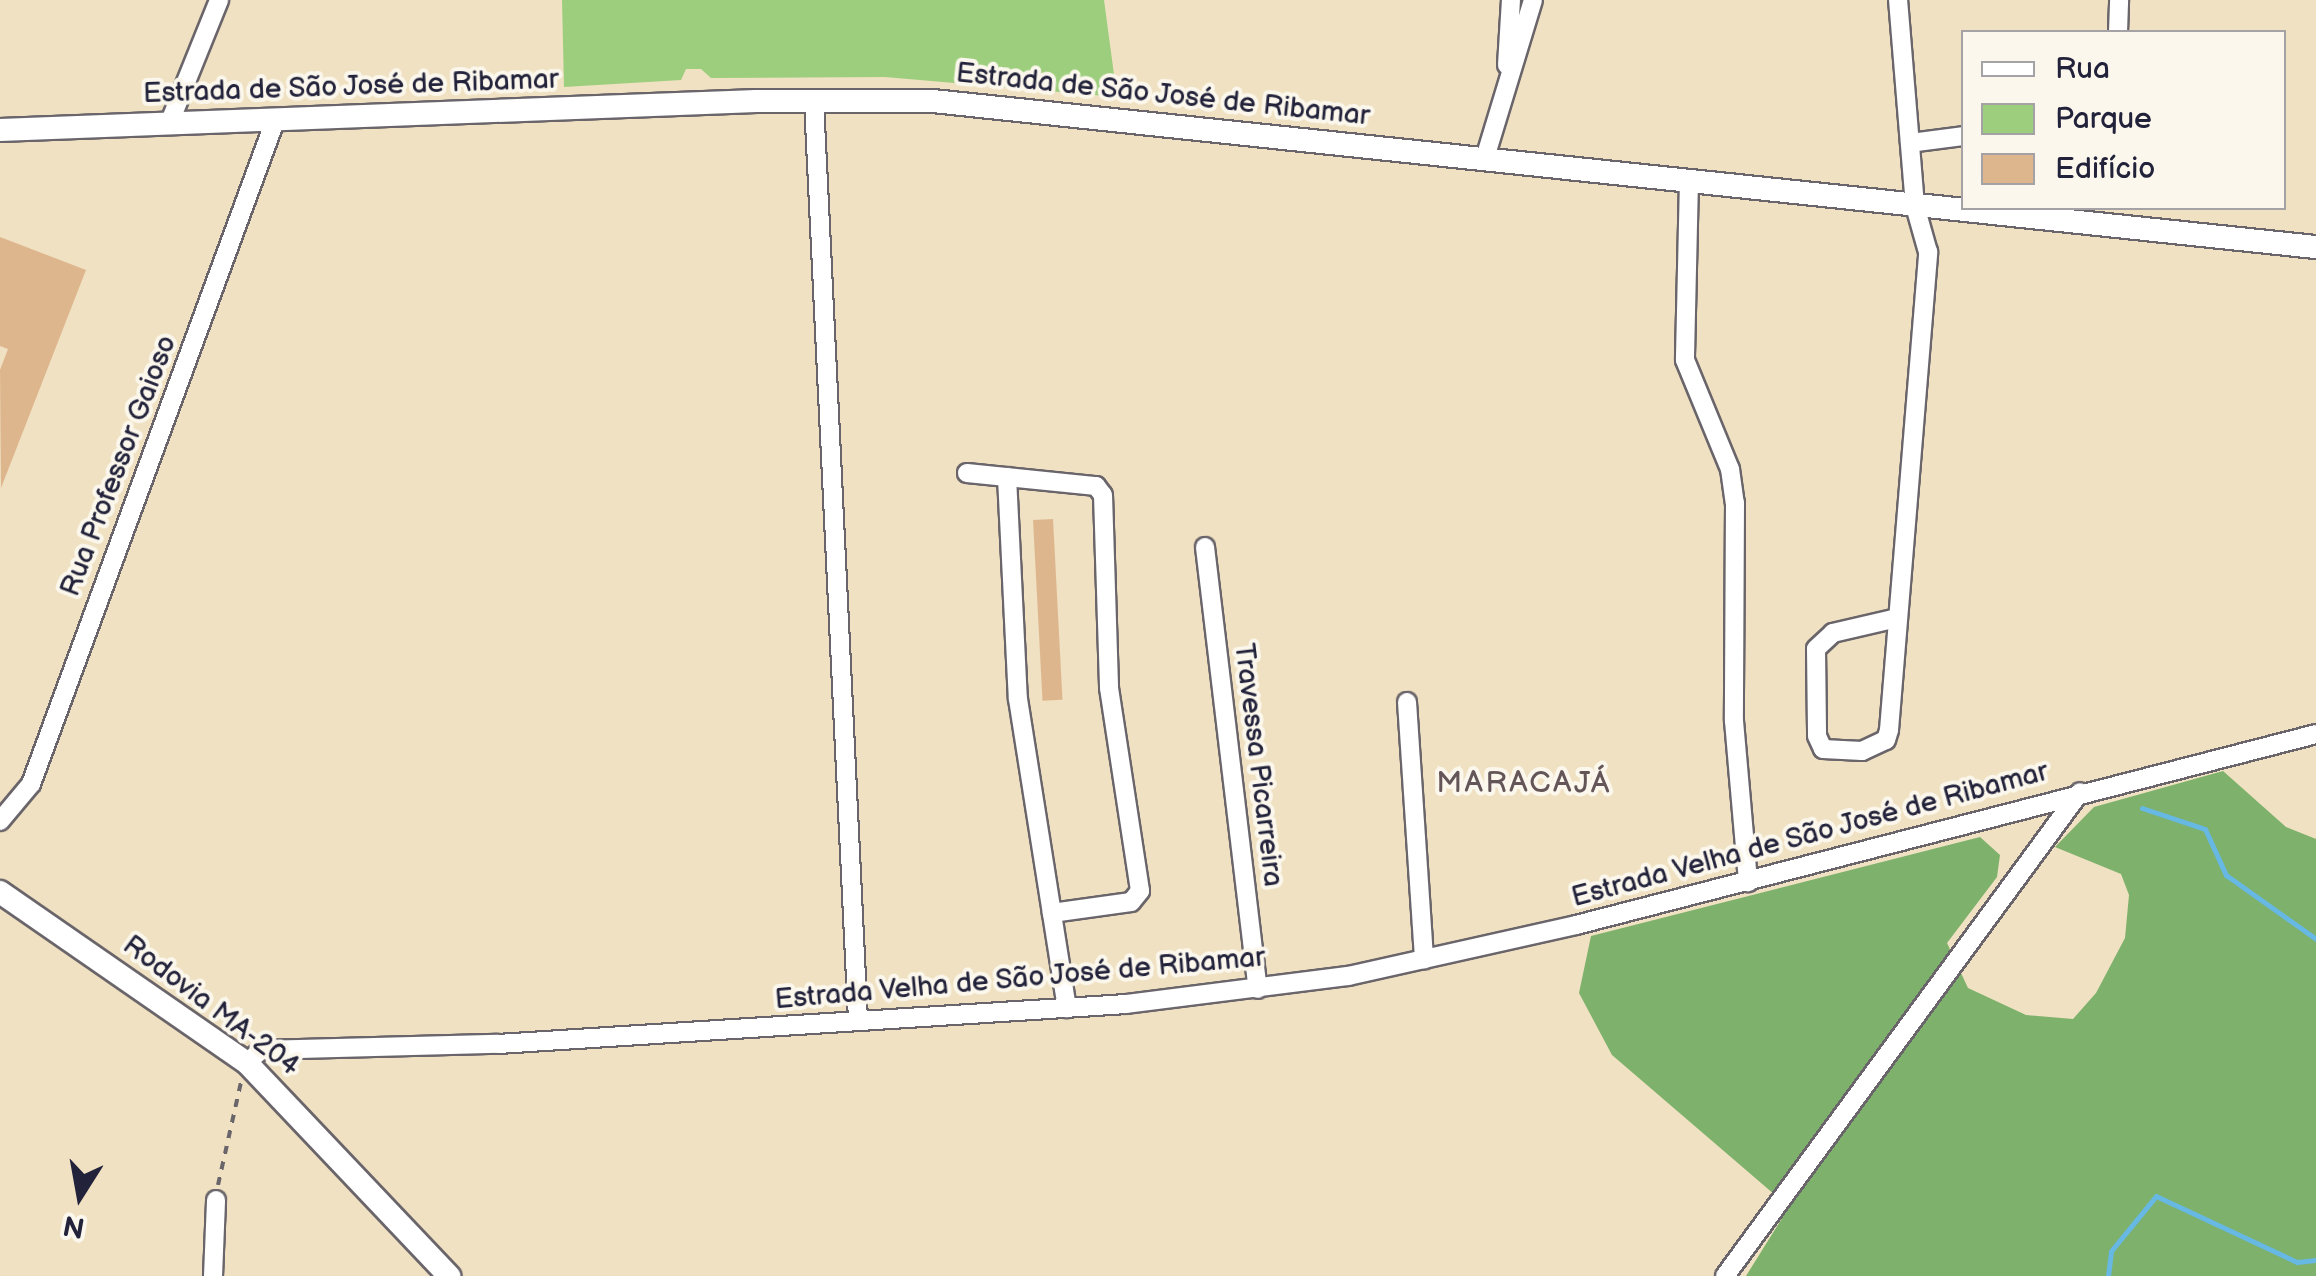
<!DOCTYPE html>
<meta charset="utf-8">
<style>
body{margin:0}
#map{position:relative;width:2316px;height:1276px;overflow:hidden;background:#efe1c1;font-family:"Balsamiq Sans",sans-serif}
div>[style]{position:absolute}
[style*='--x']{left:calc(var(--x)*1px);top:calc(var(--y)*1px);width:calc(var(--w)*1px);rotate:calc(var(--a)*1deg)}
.green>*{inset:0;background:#9dce7d}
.forest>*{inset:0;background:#7eb16c}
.stream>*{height:5px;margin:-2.5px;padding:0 2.5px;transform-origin:2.5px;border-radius:2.5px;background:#67b8e2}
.building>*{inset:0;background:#deb68e;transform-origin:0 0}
.path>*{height:4px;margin-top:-2px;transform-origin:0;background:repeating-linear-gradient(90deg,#6a656a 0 8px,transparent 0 16px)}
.roads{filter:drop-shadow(2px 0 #6a656a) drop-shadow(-2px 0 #6a656a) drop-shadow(0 2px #6a656a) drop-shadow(0 -2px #6a656a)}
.minor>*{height:18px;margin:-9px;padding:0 9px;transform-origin:9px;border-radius:9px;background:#fff}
.major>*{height:22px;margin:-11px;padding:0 11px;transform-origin:11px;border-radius:11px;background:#fff}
span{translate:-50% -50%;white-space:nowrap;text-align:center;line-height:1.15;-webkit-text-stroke:8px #fbf7ec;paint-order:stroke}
.street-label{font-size:28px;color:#22223b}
.neighbourhood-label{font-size:30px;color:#645658;letter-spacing:2.5px}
.legend{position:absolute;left:1961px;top:30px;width:325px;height:180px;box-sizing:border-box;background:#fbf7ec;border:2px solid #a4a2a5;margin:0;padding:12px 18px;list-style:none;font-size:30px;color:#22223b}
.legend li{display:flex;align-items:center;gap:20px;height:50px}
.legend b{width:50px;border:2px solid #a4a2a5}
.north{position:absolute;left:30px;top:1146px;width:100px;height:100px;-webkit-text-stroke:8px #fbf7ec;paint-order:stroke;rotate:191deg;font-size:28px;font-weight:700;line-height:40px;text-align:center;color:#22223b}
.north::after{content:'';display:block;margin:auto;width:35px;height:45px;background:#22223b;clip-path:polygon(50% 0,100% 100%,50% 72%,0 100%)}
</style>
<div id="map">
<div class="green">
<div style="clip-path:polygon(562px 0,1104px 0,1117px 97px,885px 77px,711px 78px,701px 69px,686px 69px,681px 80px,564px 87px)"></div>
</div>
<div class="forest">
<div style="clip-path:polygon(2223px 771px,2286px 827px,2316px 839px,2316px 1276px,1746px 1276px,1789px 1207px,1612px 1055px,1579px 993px,1591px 936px,1980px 837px,2000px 855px,1997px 877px,1947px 943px,1968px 988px,2026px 1015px,2073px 1019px,2096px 993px,2125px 938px,2129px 895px,2121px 874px,2055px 847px,2094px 807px)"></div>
</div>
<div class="stream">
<div style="--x:2142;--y:808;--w:66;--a:18.4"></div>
<div style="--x:2205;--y:829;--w:51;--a:65.5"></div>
<div style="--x:2226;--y:875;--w:110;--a:35.4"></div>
<div style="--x:2108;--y:1276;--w:25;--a:-83"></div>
<div style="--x:2111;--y:1251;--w:71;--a:-50.7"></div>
<div style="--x:2156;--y:1196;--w:156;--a:25.1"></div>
<div style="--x:2297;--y:1262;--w:19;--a:-6"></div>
</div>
<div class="building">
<div style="clip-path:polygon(0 237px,86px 270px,1px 488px,0 370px,8px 349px,0 346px)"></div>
<div style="left:1053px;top:519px;width:181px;height:20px;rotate:87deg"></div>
</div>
<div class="path">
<div style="--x:218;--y:1185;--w:106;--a:-77.4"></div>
</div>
<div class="roads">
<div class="minor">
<div style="--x:2118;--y:32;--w:32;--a:-88"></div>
<div style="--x:1507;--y:65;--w:65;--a:-86.5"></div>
<div style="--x:814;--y:101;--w:921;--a:87.26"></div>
<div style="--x:169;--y:124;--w:134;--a:-68"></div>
<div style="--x:1910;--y:143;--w:54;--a:-7.4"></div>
<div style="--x:1485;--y:158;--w:165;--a:-73.1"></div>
<div style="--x:1689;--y:180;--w:180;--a:91.3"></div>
<div style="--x:1685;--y:360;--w:118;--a:67.6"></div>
<div style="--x:1730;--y:469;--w:34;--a:82"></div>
<div style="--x:1735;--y:503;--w:218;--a:90.3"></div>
<div style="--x:1734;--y:721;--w:162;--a:85"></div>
<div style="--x:967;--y:473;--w:130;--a:5.8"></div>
<div style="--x:1096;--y:486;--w:11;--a:52"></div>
<div style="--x:1103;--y:495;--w:193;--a:88.2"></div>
<div style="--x:1109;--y:688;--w:205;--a:81.3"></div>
<div style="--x:1140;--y:891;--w:14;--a:129"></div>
<div style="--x:1131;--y:902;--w:80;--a:172.1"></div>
<div style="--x:1007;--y:477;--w:222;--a:87.2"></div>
<div style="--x:1018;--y:699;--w:313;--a:81"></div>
<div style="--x:1205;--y:547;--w:445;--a:83.2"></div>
<div style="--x:1893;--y:619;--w:62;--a:166.9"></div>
<div style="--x:1833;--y:633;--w:23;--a:137"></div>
<div style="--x:1816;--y:649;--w:87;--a:89.3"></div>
<div style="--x:1817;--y:736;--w:14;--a:65"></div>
<div style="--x:1823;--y:749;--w:39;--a:3"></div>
<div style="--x:1862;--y:751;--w:26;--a:-25"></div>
<div style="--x:1886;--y:740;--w:10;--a:-73"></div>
<div style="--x:1889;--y:730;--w:480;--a:-85.3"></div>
<div style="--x:1928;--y:252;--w:48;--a:-105.8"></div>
<div style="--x:1915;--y:206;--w:207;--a:-94.7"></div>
<div style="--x:1407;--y:702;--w:258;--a:86.2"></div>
<div style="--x:0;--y:821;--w:48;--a:-50"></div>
<div style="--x:31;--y:784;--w:706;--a:-69.8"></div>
<div style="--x:247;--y:1063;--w:19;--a:-43"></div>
<div style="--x:261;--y:1050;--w:237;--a:-1.5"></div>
<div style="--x:498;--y:1044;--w:629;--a:-3.64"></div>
<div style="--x:1126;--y:1004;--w:224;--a:-7.2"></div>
<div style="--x:1348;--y:976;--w:234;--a:-12.6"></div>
<div style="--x:1576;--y:925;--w:764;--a:-14.47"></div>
<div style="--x:213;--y:1276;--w:76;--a:-87.7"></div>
<div style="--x:1725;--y:1276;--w:600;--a:-53.74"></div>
</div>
<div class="major">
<div style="--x:0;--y:130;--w:757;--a:-2.2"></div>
<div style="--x:756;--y:101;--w:177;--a:0"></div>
<div style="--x:933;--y:101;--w:1391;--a:6.03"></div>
<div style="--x:0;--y:892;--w:300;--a:34.7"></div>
<div style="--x:247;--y:1063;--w:294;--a:46.5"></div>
</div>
</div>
<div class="street-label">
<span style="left:351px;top:87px;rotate:-2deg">Estrada de São José de Ribamar</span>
<span style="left:1163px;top:95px;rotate:6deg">Estrada de São José de Ribamar</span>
<span style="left:119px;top:466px;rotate:-69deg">Rua Professor Gaioso</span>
<span style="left:1258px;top:765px;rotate:83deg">Travessa Picarreira</span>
<span style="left:1810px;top:835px;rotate:-15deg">Estrada Velha de São José de Ribamar</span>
<span style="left:1020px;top:979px;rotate:-5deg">Estrada Velha de São José de Ribamar</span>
<span style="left:211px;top:1006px;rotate:37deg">Rodovia MA-204</span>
</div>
<div class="neighbourhood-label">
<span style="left:1524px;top:783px">MARACAJÁ</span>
</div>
<ul class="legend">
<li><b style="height:12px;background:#fff"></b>Rua</li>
<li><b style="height:28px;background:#9dce7d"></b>Parque</li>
<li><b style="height:28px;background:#deb68e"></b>Edifício</li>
</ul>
<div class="north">N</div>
</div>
